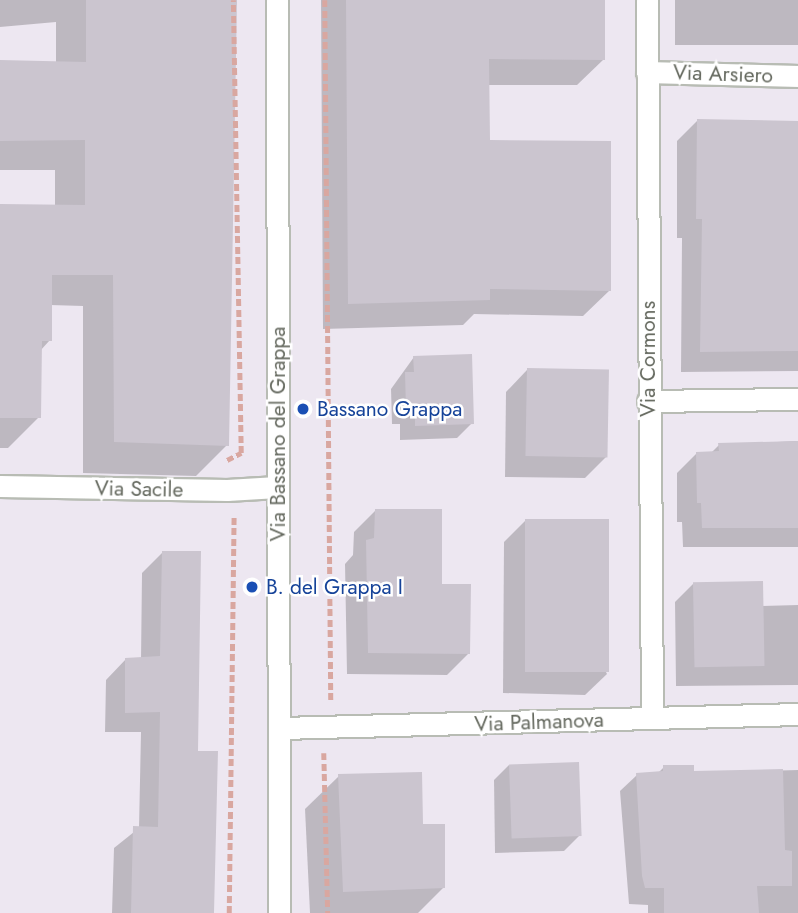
<!DOCTYPE html>
<style>
body{margin:0}
#map{position:relative;width:798px;height:913px;overflow:hidden;background:#ede7f1;font-family:Jost,sans-serif}
div>[style]{position:absolute}
[style*='--x']{left:calc(var(--x)*1px);top:calc(var(--y)*1px);width:calc(var(--w)*1px);rotate:calc(var(--a)*1deg)}
.shadow>*{inset:0;background:#0003;transform-origin:0 0}
.building>*{inset:0;background:#cbc5cf;transform-origin:0 0}
.path>*{height:4.5px;margin-top:-2.25px;transform-origin:0;background:repeating-linear-gradient(90deg,#d9a7a0 0 7px,transparent 0 10.5px)}
.roads{filter:drop-shadow(2px 0 #b8bcb4) drop-shadow(-2px 0 #b8bcb4) drop-shadow(0 2px #b8bcb4) drop-shadow(0 -2px #b8bcb4)}
.street>*{height:21px;margin:-10.5px;padding:0 10.5px;transform-origin:10.5px;border-radius:10.5px;background:#fff}
.dots>*{width:19px;height:19px;translate:-50% -50%;box-sizing:border-box;border:4px solid #fff;border-radius:50%}
span{translate:-50% -50%;white-space:nowrap;text-align:center;line-height:1.15;-webkit-text-stroke:5px #fff;paint-order:stroke}
.street-label{font-size:21px;color:#64685e}
.transit-label{font-size:21px;color:#164399}
.left{translate:0 -50%;text-align:left}
</style>
<div id="map">
<div class="shadow">
<div style="clip-path:polygon(0 0,235px 0,227px 445px,196px 476px,83px 473px,83px 306px,50px 305px,50px 340px,40px 351px,39px 417px,8px 448px,0 448px,0 206px,55px 206px,55px 170px,0 170px,0 62px,56px 63px,56px 22px,0 27px)"></div>
<div style="clip-path:polygon(321px 0,603px 0,603px 60px,577px 85px,488px 85px,488px 142px,609px 291px,583px 316px,474px 314px,463px 325px,323px 329px)"></div>
<div style="left:675px;top:0;width:123px;height:45px"></div>
<div style="clip-path:polygon(697px 121px,798px 122px,798px 371px,681px 372px,682px 238px,677px 238px,677px 141px)"></div>
<div style="clip-path:polygon(414px 357px,472px 423px,457px 438px,400px 440px,400px 424px,392px 424px,391px 389px)"></div>
<div style="clip-path:polygon(527px 370px,607px 456px,585px 478px,505px 477px,506px 392px)"></div>
<div style="clip-path:polygon(798px 441px,798px 547px,683px 547px,682px 522px,677px 522px,677px 473px,697px 453px,711px 453px,719px 445px)"></div>
<div style="clip-path:polygon(376px 510px,469px 653px,447px 675px,347px 674px,345px 564px,353px 555px,354px 532px)"></div>
<div style="clip-path:polygon(526px 520px,607px 674px,585px 695px,503px 693px,504px 542px)"></div>
<div style="clip-path:polygon(162px 553px,196px 752px,214px 913px,112px 913px,114px 848px,139px 828px,141px 732px,105px 732px,106px 680px,126px 659px,141px 659px,142px 573px)"></div>
<div style="clip-path:polygon(693px 584px,762px 606px,798px 605px,798px 685px,676px 686px,675px 602px)"></div>
<div style="clip-path:polygon(509px 765px,579px 836px,564px 851px,495px 853px,494px 780px)"></div>
<div style="clip-path:polygon(664px 767px,693px 773px,798px 770px,798px 913px,648px 913px,648px 905px,629px 904px,620px 791px,637px 775px,658px 773px)"></div>
<div style="clip-path:polygon(339px 776px,421px 826px,443px 888px,418px 913px,310px 913px,305px 809px)"></div>
</div>
<div class="building">
<div style="clip-path:polygon(86px 0,237px 0,229px 446px,114px 442px,113px 275px,52px 275px,52px 341px,42px 341px,41px 418px,0 418px,0 204px,85px 205px,85px 140px,0 141px,0 60px,86px 62px)"></div>
<div style="clip-path:polygon(346px 0,605px 0,605px 60px,489px 59px,490px 140px,611px 141px,611px 291px,490px 289px,490px 300px,348px 304px)"></div>
<div style="clip-path:polygon(697px 119px,798px 121px,798px 351px,700px 352px,702px 219px,696px 219px)"></div>
<div style="clip-path:polygon(472px 354px,474px 424px,415px 426px,415px 409px,406px 410px,405px 372px,414px 372px,413px 356px)"></div>
<div style="left:527px;top:368px;width:82px;height:88px;rotate:1deg"></div>
<div style="clip-path:polygon(798px 441px,798px 528px,702px 528px,701px 503px,697px 503px,696px 452px,719px 451px,718px 443px)"></div>
<div style="clip-path:polygon(375px 509px,442px 509px,442px 584px,471px 584px,470px 654px,368px 653px,366px 540px,374px 538px)"></div>
<div style="left:525px;top:519px;width:84px;height:153px"></div>
<div style="clip-path:polygon(162px 551px,201px 551px,198px 751px,218px 751px,214px 913px,131px 913px,133px 826px,158px 827px,160px 712px,125px 713px,125px 658px,160px 656px)"></div>
<div style="left:763px;top:581px;width:85px;height:70px;rotate:89deg"></div>
<div style="left:579px;top:762px;width:74px;height:70px;rotate:88deg"></div>
<div style="clip-path:polygon(663px 765px,694px 765px,694px 771px,783px 769px,785px 850px,792px 851px,792px 886px,757px 886px,759px 913px,664px 913px,664px 888px,645px 888px,642px 876px,636px 773px,663px 771px)"></div>
<div style="clip-path:polygon(422px 772px,423px 824px,445px 824px,445px 888px,343px 892px,338px 774px)"></div>
</div>
<div class="path">
<div style="--x:325;--y:0;--w:700;--a:89.51"></div>
<div style="--x:227;--y:460;--w:16;--a:-27"></div>
<div style="--x:241;--y:453;--w:453;--a:-91"></div>
<div style="--x:324;--y:753;--w:160;--a:88.6"></div>
<div style="--x:229;--y:913;--w:396;--a:-89.3"></div>
</div>
<div class="roads">
<div class="street">
<div style="--x:277;--y:0;--w:913;--a:89.87"></div>
<div style="--x:647;--y:0;--w:718;--a:89.6"></div>
<div style="--x:647;--y:72;--w:151;--a:1.5"></div>
<div style="--x:648;--y:401;--w:150;--a:-0.8"></div>
<div style="--x:0;--y:486;--w:227;--a:1"></div>
<div style="--x:227;--y:490;--w:50;--a:-3.4"></div>
<div style="--x:281;--y:728;--w:517;--a:-1.55"></div>
</div>
</div>
<div class="dots">
<div style="left:303px;top:409px;background:#1a4fb4"></div>
<div style="left:252px;top:587px;background:#1a4fb4"></div>
</div>
<div class="street-label">
<span style="left:723px;top:74px;rotate:2deg">Via Arsiero</span>
<span style="left:648px;top:359px;rotate:-90deg">Via Cormons</span>
<span style="left:278px;top:434px;rotate:-90deg">Via Bassano del Grappa</span>
<span style="left:139px;top:489px;rotate:1deg">Via Sacile</span>
<span style="left:539px;top:722px;rotate:-2deg">Via Palmanova</span>
</div>
<div class="transit-label">
<span class="left" style="left:317px;top:409px">Bassano Grappa</span>
<span class="left" style="left:266px;top:587px">B. del Grappa I</span>
</div>
</div>
